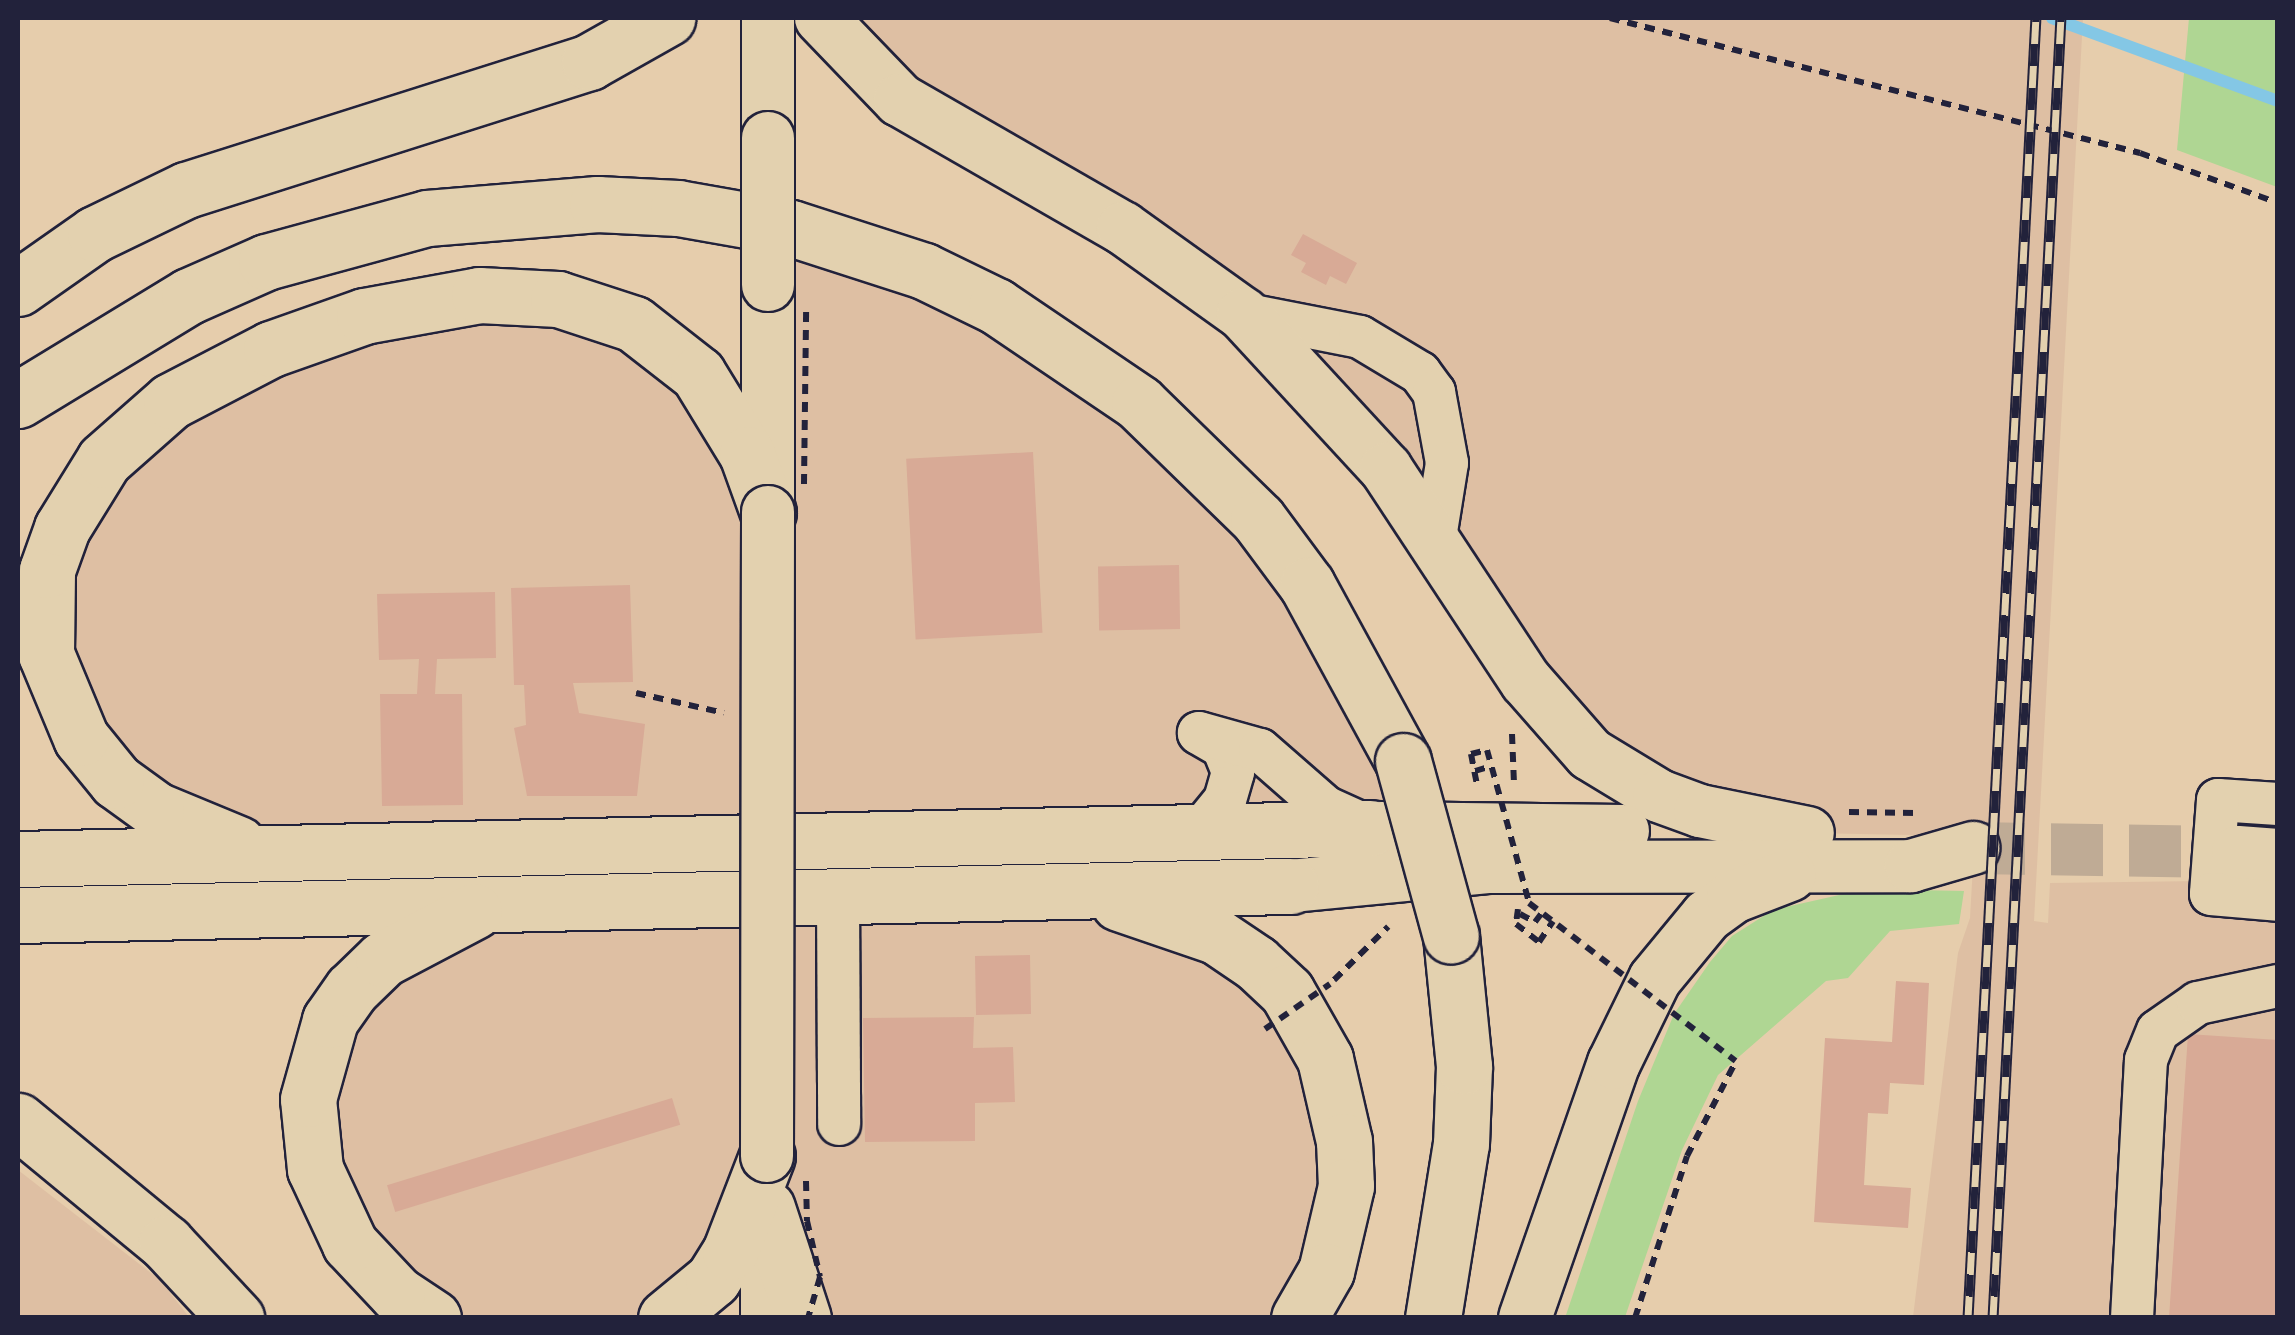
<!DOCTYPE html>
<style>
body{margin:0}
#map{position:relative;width:2295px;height:1335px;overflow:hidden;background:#e6cdac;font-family:Dekko,sans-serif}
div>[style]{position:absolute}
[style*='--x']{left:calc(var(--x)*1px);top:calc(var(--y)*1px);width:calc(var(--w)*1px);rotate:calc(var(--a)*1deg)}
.built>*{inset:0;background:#debfa3}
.green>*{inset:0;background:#afd693}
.stream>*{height:12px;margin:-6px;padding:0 6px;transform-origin:6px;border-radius:6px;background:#84c7e5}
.building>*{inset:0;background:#d8aa96;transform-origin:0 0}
.major-tunnel>*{height:52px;margin-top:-26px;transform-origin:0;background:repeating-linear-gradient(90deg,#bfab95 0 52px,transparent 0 78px)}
.path>*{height:6px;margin-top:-3px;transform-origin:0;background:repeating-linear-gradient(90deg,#22223b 0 10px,transparent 0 18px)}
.roads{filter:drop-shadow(2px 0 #22223b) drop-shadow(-2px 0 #22223b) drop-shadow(0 2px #22223b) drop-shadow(0 -2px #22223b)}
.minor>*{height:42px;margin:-21px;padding:0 21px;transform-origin:21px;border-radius:21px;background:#e3d1af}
.major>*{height:52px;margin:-26px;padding:0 26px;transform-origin:26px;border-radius:26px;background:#e3d1af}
.highway>*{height:55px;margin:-27.5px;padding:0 27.5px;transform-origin:27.5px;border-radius:27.5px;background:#e3d1af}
.rail>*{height:11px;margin-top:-5.5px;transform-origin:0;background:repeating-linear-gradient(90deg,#e3d1af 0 22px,#22223b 0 44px);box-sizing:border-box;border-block:2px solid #22223b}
.path-bridge>*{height:6px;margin-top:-3px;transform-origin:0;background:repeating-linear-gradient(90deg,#22223b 0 10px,transparent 0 18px)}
.bridges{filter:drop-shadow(2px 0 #22223b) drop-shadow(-2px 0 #22223b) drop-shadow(0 2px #22223b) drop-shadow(0 -2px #22223b)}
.major-bridge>*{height:52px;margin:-26px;padding:0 26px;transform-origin:26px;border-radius:26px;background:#e3d1af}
.highway-bridge>*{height:55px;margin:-27.5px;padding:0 27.5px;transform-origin:27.5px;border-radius:27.5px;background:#e3d1af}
span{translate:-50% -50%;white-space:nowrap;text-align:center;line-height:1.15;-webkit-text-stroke:8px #e3d1af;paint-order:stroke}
.frame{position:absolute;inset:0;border:20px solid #22223b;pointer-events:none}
</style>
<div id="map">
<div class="built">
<div style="clip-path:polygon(821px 18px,2083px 18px,2034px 921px,2048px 923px,2050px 883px,2277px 880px,2277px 1317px,1913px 1317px,1958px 953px,1970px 918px,1974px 848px,1913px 835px,1808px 833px,1623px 776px,1333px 404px)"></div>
<div style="clip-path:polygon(769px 228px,924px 271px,1258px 519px,1442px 890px,1078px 891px,1216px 936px,1337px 1099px,1299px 1317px,803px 1317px,767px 1209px,666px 1317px,433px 1318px,331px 1210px,330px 1020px,490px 904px,545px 847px,200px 832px,58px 694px,80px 492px,316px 331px,598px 309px,747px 454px)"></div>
<div style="clip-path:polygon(18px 1170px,160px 1280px,189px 1317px,18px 1317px)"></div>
</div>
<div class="green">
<div style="clip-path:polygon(2189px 18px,2277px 18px,2277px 187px,2177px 150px)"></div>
<div style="clip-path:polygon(1866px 889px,1964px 891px,1959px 924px,1890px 931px,1848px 978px,1826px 981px,1718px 1075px,1682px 1150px,1625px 1317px,1565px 1318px,1638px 1101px,1674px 1014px,1710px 962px,1732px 936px,1773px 910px)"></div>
</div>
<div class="stream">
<div style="--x:2052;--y:18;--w:241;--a:20.2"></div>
</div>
<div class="building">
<div style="clip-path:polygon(1303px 234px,1357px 263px,1346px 284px,1330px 276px,1326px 285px,1301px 272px,1306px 263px,1291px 255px)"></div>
<div style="left:1033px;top:452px;width:181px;height:127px;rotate:87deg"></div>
<div style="left:1179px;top:565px;width:64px;height:81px;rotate:89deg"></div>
<div style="clip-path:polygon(630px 585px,633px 682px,573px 683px,579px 713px,645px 724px,637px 796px,527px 796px,514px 728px,526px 725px,524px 685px,514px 685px,511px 588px)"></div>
<div style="clip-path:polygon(495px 592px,496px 658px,437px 659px,435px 694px,462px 694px,463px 805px,382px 806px,380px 694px,417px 694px,419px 659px,379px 660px,377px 594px)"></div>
<div style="left:1030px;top:955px;width:59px;height:55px;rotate:89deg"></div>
<div style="clip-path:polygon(1896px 981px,1929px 983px,1924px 1085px,1890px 1083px,1888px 1114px,1868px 1113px,1864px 1185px,1911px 1188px,1908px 1228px,1814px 1222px,1825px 1038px,1892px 1042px)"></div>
<div style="clip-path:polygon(974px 1017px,973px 1048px,1013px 1047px,1015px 1102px,975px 1103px,975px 1141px,865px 1142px,863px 1018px)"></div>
<div style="clip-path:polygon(2188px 1034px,2278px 1040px,2278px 1318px,2169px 1318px)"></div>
<div style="left:672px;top:1098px;width:28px;height:298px;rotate:73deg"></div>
</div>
<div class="major-tunnel">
<div style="--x:1973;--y:848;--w:265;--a:0.9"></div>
</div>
<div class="path">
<div style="--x:1610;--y:18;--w:547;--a:14.29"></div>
<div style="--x:2140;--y:153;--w:147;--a:19.9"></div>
<div style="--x:636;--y:693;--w:90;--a:12.8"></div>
<div style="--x:1512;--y:734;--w:50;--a:87.7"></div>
<div style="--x:1471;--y:754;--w:33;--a:79"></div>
<div style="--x:1475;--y:771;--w:17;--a:-17"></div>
<div style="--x:1849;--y:812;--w:67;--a:0.9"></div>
<div style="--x:1518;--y:909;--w:15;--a:98"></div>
<div style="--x:1516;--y:924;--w:29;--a:38"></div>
<div style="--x:1539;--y:942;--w:25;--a:-56"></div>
<div style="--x:1520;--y:914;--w:17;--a:28"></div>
<div style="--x:1535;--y:922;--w:10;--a:-53"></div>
<div style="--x:1334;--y:980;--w:76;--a:-44.5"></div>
<div style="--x:1635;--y:1318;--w:170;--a:-72.2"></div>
<div style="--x:1687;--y:1156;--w:107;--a:-62.7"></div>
</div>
<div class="roads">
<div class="minor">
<div style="--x:1243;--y:314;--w:119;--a:11.1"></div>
<div style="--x:1360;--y:337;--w:70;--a:31"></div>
<div style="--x:1420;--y:373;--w:24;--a:54"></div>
<div style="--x:1434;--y:392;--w:72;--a:79.6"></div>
<div style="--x:1447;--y:463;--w:76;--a:99.1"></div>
<div style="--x:2278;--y:804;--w:60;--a:-176.2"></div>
<div style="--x:2218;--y:800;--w:94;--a:94.3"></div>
<div style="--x:2211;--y:894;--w:67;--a:5.1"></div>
<div style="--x:1199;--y:832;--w:41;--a:-50.9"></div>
<div style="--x:1225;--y:800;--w:29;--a:-74"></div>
<div style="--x:1233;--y:772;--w:27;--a:-112"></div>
<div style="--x:1223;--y:747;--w:28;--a:-150"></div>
<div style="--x:1199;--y:733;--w:63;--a:15.6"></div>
<div style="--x:1260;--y:750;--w:86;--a:41.2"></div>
<div style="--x:1325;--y:807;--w:51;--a:24.5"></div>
<div style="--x:838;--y:896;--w:228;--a:89.7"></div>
<div style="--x:2132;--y:1318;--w:258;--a:-86.9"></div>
<div style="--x:2146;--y:1060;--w:31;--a:-68"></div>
<div style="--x:2158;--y:1031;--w:49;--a:-35"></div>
<div style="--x:2198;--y:1003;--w:82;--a:-12"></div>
</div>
<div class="major">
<div style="--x:768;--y:18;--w:120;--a:90"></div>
<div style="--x:821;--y:18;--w:114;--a:46.1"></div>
<div style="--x:900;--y:100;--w:257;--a:29.9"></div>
<div style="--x:1123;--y:228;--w:148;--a:35.6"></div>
<div style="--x:1243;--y:314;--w:211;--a:47.3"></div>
<div style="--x:1386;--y:469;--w:254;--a:56.6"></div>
<div style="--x:1526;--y:681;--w:97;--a:48.8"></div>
<div style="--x:1590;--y:754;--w:81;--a:31.3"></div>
<div style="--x:1659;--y:796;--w:44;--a:20.1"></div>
<div style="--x:1700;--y:811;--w:110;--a:11.5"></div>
<div style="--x:768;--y:505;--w:220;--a:-90"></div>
<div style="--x:1381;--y:828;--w:242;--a:0.7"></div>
<div style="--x:2238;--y:852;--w:40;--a:4.3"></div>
<div style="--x:1291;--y:886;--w:200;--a:-5.5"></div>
<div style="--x:1490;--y:867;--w:421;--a:-0.1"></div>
<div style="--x:1911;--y:866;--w:65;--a:-16.2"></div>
<div style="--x:767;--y:1318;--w:96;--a:-90"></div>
<div style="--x:1525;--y:1318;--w:270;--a:-70.8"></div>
<div style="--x:1614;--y:1063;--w:93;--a:-64"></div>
<div style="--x:1655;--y:979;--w:82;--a:-50.5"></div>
<div style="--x:1707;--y:916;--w:32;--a:-36"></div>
<div style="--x:1733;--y:897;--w:61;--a:-21.1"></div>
</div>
<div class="highway">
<div style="--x:18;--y:288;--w:94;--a:-35"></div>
<div style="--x:95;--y:234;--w:101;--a:-25.8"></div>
<div style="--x:186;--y:190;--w:423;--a:-17.6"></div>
<div style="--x:589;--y:62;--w:90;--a:-29.4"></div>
<div style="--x:18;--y:400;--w:200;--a:-31.3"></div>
<div style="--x:189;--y:296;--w:84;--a:-23.8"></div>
<div style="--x:266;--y:262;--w:167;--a:-15.3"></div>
<div style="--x:427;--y:218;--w:171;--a:-4.7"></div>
<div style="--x:597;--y:204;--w:81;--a:2.8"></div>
<div style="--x:678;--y:208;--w:115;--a:10"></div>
<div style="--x:791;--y:228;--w:140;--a:17.9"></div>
<div style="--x:924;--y:271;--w:80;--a:25.9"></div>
<div style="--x:996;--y:306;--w:173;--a:34.1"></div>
<div style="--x:1139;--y:403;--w:166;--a:44.3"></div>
<div style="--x:1258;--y:519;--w:82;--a:53.4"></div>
<div style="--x:1307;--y:585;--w:200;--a:61.4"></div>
<div style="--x:238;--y:844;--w:89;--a:-157.5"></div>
<div style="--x:156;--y:810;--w:49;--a:-144.1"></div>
<div style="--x:116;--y:781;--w:55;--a:-129.1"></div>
<div style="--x:81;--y:738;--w:91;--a:-112.6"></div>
<div style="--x:46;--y:654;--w:84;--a:-89.3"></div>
<div style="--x:47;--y:570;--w:45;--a:-70.3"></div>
<div style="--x:62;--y:528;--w:80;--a:-58.3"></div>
<div style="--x:104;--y:460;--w:89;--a:-41.4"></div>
<div style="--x:171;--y:401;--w:113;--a:-27.5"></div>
<div style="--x:271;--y:349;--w:99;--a:-19.5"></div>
<div style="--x:364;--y:316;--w:117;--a:-10.3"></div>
<div style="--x:479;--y:295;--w:79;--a:2.9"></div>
<div style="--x:558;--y:299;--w:80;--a:18.2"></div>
<div style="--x:634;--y:324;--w:81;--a:38"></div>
<div style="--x:698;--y:374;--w:94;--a:58.5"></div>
<div style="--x:747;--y:454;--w:62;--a:70.1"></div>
<div style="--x:18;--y:859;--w:1353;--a:-1.31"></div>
<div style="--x:1119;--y:903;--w:102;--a:18.8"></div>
<div style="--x:1216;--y:936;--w:48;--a:34"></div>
<div style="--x:1256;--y:963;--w:42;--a:43.1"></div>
<div style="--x:1287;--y:992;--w:77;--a:60.4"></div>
<div style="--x:1325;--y:1059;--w:84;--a:77"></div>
<div style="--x:1344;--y:1141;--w:45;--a:87.5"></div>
<div style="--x:1346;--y:1186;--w:87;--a:103.2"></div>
<div style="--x:1326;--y:1271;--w:54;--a:119.9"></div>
<div style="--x:18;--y:915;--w:1273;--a:-1.31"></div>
<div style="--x:18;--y:1121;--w:192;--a:39.5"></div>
<div style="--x:166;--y:1243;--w:103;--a:47"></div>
<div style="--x:767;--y:1208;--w:116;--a:71.9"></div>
<div style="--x:433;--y:1318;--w:43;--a:-146.3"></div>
<div style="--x:397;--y:1294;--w:69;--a:-133.2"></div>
<div style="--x:350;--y:1244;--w:83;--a:-115"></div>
<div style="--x:315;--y:1169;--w:70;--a:-95.7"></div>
<div style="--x:308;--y:1099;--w:82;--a:-74.4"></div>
<div style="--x:330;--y:1020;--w:38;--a:-55"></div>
<div style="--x:352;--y:989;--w:43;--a:-44.1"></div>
<div style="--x:383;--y:959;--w:103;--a:-27.8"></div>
<div style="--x:666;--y:1318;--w:61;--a:-39.7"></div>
<div style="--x:713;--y:1279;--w:32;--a:-58"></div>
<div style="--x:730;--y:1252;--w:103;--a:-68.9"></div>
<div style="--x:1433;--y:1318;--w:176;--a:-80.9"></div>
<div style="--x:1461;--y:1144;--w:78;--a:-87.8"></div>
<div style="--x:1464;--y:1066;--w:131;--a:-95.7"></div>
</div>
</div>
<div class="rail">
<div style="--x:1968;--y:1318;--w:1302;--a:-87.01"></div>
<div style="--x:1993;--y:1318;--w:1302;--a:-87.01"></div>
</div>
<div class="path-bridge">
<div style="--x:804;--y:484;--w:173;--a:-89.3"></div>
<div style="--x:1471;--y:754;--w:16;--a:-14"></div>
<div style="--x:1487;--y:750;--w:159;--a:74.6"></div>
<div style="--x:1529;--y:903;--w:260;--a:37.4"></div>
<div style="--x:1265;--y:1029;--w:79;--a:-34.7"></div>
<div style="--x:806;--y:1181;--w:40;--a:88.6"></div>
<div style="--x:807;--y:1221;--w:57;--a:76.9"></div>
<div style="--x:820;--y:1277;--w:43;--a:106.3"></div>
</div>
<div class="bridges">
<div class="major-bridge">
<div style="--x:768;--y:285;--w:147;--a:-90"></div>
<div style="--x:767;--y:1156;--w:644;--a:-89.91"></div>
</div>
<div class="highway-bridge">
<div style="--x:1403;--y:761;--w:181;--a:74.7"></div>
</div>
</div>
<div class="frame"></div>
</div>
